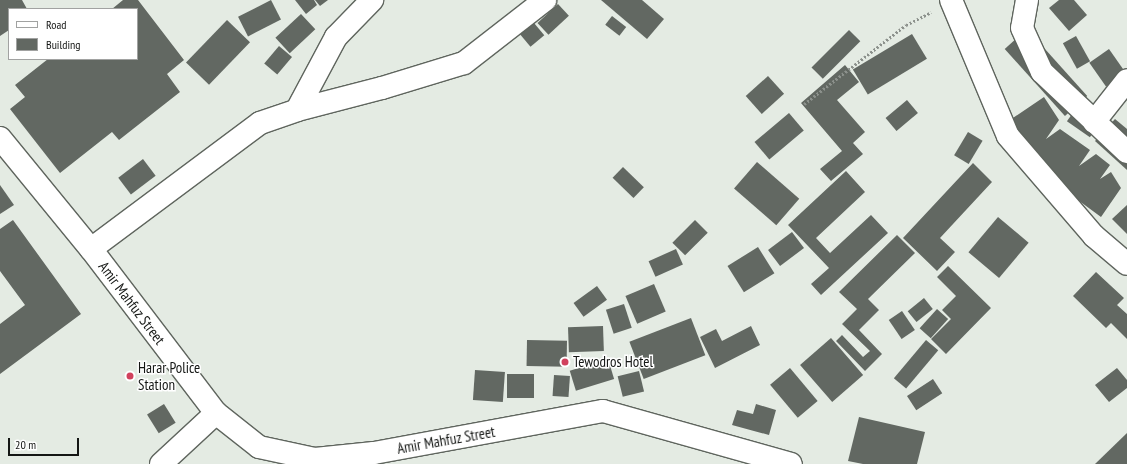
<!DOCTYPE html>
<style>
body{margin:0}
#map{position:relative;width:1127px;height:464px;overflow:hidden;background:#e4ebe3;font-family:"PT Sans Narrow",sans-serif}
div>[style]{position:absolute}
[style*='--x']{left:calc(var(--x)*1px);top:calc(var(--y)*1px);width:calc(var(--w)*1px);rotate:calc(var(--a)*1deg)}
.building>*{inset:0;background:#626862;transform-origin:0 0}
.path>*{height:2.5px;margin-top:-1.25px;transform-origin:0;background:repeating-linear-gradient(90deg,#8c918c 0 2px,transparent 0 4px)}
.roads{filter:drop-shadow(1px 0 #5f655e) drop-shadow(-1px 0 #5f655e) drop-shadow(0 1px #5f655e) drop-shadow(0 -1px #5f655e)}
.street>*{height:22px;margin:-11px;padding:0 11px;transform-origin:11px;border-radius:11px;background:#fff}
.secondary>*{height:22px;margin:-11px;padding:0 11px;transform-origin:11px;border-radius:11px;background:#fff}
.dots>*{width:11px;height:11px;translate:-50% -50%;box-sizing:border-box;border:2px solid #fff;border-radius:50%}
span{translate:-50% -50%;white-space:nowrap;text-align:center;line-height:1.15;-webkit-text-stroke:3px #fff;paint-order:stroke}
.street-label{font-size:15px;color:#141614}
.poi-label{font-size:15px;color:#141614}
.left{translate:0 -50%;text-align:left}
.legend{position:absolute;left:8px;top:8px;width:130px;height:52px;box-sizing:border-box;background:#fff;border:1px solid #a1a2a1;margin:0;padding:5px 7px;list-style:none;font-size:12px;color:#141614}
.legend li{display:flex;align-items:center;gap:8px;height:20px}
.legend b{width:20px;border:1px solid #a1a2a1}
.scale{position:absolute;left:8px;top:438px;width:71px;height:18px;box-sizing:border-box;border:2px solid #141614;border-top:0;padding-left:5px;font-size:12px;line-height:14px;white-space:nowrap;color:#141614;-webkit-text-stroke:3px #fff;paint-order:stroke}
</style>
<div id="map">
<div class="building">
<div style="clip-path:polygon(0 0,22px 0,27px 9px,9px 9px,9px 30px,0 36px)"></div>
<div style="clip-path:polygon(123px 0,138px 0,184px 60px,167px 74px,180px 92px,119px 140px,112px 132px,60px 173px,10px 109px,25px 97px,15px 85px,48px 59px,137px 59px,137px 9px,112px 9px)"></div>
<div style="left:271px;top:0;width:22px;height:37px;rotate:63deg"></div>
<div style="clip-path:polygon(295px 0,314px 0,317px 5px,306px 14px)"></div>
<div style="clip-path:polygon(315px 0,328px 0,320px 6px)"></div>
<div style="clip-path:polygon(601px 0,642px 0,664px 19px,647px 39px)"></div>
<div style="clip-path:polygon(1059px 0,1074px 0,1087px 15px,1069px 31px,1049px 8px)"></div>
<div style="left:558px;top:4px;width:16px;height:28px;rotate:47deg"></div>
<div style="left:301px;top:14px;width:21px;height:35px;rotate:47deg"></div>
<div style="left:612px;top:16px;width:18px;height:11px;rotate:38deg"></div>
<div style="left:227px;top:20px;width:32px;height:59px;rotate:44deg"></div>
<div style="left:534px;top:23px;width:16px;height:18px;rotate:50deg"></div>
<div style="left:1027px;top:29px;width:90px;height:30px;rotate:48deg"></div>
<div style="left:849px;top:30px;width:16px;height:53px;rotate:45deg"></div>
<div style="left:912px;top:34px;width:29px;height:69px;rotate:59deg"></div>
<div style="left:1076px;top:36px;width:29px;height:15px;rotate:61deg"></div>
<div style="left:279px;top:46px;width:17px;height:23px;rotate:40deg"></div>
<div style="left:1109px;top:49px;width:29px;height:24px;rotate:55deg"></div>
<div style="clip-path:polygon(845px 65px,859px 82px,837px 100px,865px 132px,853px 143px,863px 154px,831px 181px,820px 169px,842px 151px,801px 103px)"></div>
<div style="left:768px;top:76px;width:24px;height:30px;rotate:48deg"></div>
<div style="clip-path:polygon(1044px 97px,1059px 120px,1046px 139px,1060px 129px,1090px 150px,1079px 166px,1096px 154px,1110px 165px,1100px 179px,1111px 172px,1121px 188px,1101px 217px,1044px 175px,1004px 124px)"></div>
<div style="left:907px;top:100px;width:17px;height:28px;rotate:50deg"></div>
<div style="left:1079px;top:104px;width:28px;height:21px;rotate:35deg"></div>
<div style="left:789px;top:113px;width:23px;height:45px;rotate:50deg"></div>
<div style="clip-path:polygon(1115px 119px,1127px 129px,1127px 170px,1095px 141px)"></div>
<div style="left:968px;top:132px;width:17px;height:27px;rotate:31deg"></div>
<div style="left:143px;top:159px;width:21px;height:31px;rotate:53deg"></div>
<div style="left:757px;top:162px;width:56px;height:35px;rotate:41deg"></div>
<div style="clip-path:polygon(973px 163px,992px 182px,940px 238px,955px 252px,937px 271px,903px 238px)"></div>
<div style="left:623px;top:167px;width:29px;height:15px;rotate:44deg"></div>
<div style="clip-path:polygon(846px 171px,865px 192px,816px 238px,830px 253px,871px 215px,888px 233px,821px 295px,811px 284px,829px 268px,788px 225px)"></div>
<div style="clip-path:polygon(0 185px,14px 205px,0 214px)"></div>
<div style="clip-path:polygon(1127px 205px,1127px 234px,1112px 219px)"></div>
<div style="left:998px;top:217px;width:40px;height:46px;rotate:40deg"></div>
<div style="clip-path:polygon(13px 220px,81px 314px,0 374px,0 324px,25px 305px,0 271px,0 229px)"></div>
<div style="left:695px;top:220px;width:18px;height:32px;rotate:45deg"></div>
<div style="left:792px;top:232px;width:20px;height:30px;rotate:53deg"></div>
<div style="clip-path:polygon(897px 235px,915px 253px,868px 299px,879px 310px,859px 330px,882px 354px,865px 371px,836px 341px,842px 335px,863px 357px,870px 351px,842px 324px,857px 309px,839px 292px)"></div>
<div style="left:758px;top:247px;width:31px;height:36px;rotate:58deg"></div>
<div style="left:676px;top:249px;width:17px;height:30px;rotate:66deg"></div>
<div style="clip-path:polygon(948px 266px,991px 308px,946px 354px,931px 339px,951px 319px,942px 310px,956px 296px,937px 277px)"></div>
<div style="clip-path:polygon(1096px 272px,1124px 298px,1117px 305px,1127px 314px,1127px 339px,1111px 323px,1106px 328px,1073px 296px)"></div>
<div style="left:654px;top:284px;width:30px;height:31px;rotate:67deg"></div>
<div style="left:597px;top:286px;width:17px;height:29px;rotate:54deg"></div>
<div style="left:924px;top:298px;width:14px;height:21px;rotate:51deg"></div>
<div style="left:624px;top:304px;width:25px;height:19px;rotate:72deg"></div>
<div style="left:937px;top:309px;width:15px;height:26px;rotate:42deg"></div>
<div style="left:902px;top:311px;width:23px;height:16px;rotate:56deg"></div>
<div style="left:691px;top:318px;width:40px;height:66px;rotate:69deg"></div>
<div style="left:603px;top:326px;width:25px;height:35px;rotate:88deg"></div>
<div style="clip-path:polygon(751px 326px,760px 345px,715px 368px,700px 337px,716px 329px,722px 341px)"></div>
<div style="left:831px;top:338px;width:49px;height:41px;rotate:49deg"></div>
<div style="left:527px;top:340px;width:40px;height:26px;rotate:1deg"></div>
<div style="left:926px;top:340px;width:16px;height:50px;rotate:40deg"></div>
<div style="left:608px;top:359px;width:21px;height:40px;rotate:73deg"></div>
<div style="left:790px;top:368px;width:43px;height:26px;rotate:50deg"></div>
<div style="clip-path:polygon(1117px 368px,1127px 380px,1127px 388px,1109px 402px,1095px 385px)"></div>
<div style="left:475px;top:370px;width:30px;height:30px;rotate:4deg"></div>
<div style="left:639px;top:371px;width:21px;height:22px;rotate:76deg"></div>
<div style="left:507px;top:374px;width:27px;height:24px"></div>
<div style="left:554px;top:375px;width:16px;height:21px;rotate:4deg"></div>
<div style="left:933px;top:379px;width:17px;height:31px;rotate:57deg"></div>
<div style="left:164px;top:404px;width:22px;height:20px;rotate:58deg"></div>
<div style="clip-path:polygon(756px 404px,776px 410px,769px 435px,732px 425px,737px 410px,753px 414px)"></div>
<div style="clip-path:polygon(859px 417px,925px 432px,917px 464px,863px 464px,848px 461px)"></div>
<div style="clip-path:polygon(1127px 433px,1127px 464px,1095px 464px)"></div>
</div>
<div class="path">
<div style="--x:804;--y:104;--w:129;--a:-37.8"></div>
<div style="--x:906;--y:25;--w:28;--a:-27"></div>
</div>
<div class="roads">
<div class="street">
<div style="--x:1027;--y:0;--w:28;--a:100"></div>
<div style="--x:1022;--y:28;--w:48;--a:65.6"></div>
<div style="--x:1042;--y:72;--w:117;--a:43.3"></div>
<div style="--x:297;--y:110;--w:83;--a:-61.9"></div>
<div style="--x:336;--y:37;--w:52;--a:-45.8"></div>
<div style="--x:1094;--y:122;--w:53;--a:-51.8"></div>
<div style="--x:91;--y:249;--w:211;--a:-36.7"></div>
<div style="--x:260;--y:123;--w:39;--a:-19"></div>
<div style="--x:297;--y:110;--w:88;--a:-14.5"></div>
<div style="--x:382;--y:88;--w:86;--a:-17"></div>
<div style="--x:464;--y:63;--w:103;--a:-37.9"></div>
<div style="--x:161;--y:464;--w:75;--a:-42.8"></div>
</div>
<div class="secondary">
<div style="--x:951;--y:0;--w:147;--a:67.3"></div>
<div style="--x:1008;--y:136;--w:132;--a:49.3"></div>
<div style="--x:1094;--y:236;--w:43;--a:40.3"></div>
<div style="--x:0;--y:138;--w:144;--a:50.7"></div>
<div style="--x:91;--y:249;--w:206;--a:52.7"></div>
<div style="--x:216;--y:413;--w:55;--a:38.3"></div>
<div style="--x:259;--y:447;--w:57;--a:12.1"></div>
<div style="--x:315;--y:459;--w:59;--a:-5.8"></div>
<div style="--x:374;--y:453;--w:233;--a:-10.4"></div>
<div style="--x:603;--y:411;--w:195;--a:15.7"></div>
</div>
</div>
<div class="dots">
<div style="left:565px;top:362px;background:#d1415d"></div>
<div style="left:130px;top:376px;background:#d1415d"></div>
</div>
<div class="street-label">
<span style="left:132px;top:303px;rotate:53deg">Amir Mahfuz Street</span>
<span style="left:446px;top:440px;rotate:-10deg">Amir Mahfuz Street</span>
</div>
<div class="poi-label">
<span class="left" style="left:573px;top:362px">Tewodros Hotel</span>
<span class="left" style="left:138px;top:376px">Harar Police<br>Station</span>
</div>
<ul class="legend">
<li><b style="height:5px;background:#fff"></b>Road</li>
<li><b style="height:11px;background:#626862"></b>Building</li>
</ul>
<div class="scale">20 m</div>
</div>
